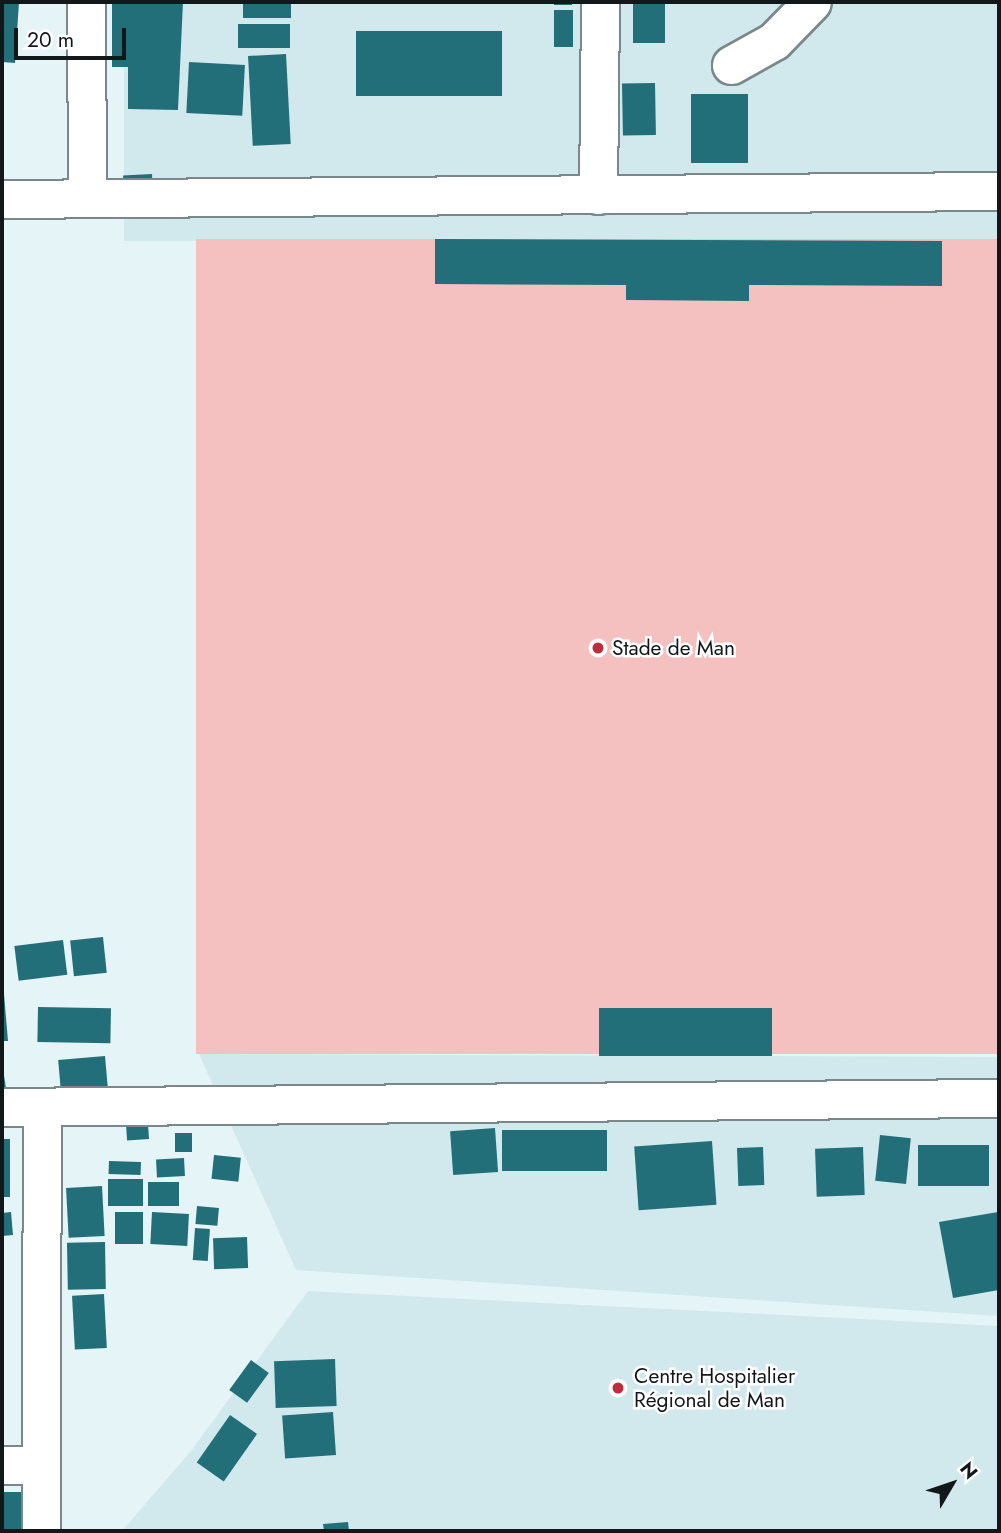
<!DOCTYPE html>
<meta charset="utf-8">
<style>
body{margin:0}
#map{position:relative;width:1001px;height:1533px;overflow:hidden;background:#e5f4f7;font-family:Jost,sans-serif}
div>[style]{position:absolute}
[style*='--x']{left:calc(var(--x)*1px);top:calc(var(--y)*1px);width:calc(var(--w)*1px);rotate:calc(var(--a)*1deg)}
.built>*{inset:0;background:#d1e9ed;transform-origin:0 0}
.green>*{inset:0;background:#f4c1c0;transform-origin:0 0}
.building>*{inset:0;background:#226f79;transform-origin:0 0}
.roads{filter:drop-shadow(2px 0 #7a888a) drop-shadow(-2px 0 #7a888a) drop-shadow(0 2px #7a888a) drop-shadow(0 -2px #7a888a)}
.minor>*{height:37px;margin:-18.5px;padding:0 18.5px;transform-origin:18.5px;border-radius:18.5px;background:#fff}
.dots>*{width:19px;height:19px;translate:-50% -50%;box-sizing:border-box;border:4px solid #fff;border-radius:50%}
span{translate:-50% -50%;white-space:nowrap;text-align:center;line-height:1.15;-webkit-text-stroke:5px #fff;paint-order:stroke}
.poi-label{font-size:21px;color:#121819}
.left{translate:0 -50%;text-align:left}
.frame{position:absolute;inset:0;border:4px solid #121819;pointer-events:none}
.north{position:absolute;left:917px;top:1449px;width:70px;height:70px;-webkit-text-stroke:5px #fff;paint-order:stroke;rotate:51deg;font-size:19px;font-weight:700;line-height:28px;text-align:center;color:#121819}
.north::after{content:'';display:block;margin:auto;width:24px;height:32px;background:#121819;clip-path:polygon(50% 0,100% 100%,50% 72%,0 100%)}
.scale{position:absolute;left:14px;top:28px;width:112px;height:32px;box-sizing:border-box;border:4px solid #121819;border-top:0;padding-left:9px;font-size:21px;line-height:24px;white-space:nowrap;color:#121819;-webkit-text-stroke:5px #fff;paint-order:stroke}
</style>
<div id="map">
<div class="built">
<div style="left:124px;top:2px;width:875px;height:239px"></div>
<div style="clip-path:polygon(199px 1054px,999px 1057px,999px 1316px,296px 1270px)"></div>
<div style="clip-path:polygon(308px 1291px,999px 1326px,999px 1531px,122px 1531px,191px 1451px)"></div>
</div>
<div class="green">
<div style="left:196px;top:239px;width:803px;height:815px"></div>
</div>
<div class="building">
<div style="clip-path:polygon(2px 2px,19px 2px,15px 63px,2px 62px)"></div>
<div style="clip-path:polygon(112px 2px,183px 2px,178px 110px,128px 109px,128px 67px,112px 67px)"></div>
<div style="left:243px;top:2px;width:48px;height:16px"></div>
<div style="left:554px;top:2px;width:18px;height:3px"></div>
<div style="left:633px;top:2px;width:32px;height:41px"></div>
<div style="left:554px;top:10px;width:19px;height:37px"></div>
<div style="left:238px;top:24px;width:52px;height:24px"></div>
<div style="left:356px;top:31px;width:146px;height:65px"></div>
<div style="left:286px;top:54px;width:90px;height:38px;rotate:87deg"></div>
<div style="left:189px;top:62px;width:56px;height:51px;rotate:3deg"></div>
<div style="left:655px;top:83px;width:52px;height:33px;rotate:89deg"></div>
<div style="left:691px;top:94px;width:57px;height:69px"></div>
<div style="left:152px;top:174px;width:19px;height:29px;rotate:87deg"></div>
<div style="clip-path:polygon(435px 239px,942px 241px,942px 286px,749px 285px,749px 301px,626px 300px,626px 285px,435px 284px)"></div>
<div style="left:103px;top:937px;width:36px;height:33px;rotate:84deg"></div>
<div style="left:63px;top:940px;width:35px;height:49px;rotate:83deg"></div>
<div style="clip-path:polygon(4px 994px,8px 1041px,2px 1041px,2px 995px)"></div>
<div style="left:38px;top:1007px;width:73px;height:35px;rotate:1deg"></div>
<div style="left:599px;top:1008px;width:173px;height:48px"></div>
<div style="left:105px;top:1056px;width:34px;height:47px;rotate:85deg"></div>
<div style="clip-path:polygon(2px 1063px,6px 1088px,2px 1089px)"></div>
<div style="left:148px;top:1124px;width:15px;height:22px;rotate:86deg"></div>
<div style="left:495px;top:1128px;width:44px;height:45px;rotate:86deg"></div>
<div style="left:502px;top:1130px;width:105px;height:41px"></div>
<div style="left:175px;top:1133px;width:17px;height:19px"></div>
<div style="left:880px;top:1135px;width:31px;height:46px;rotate:6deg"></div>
<div style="left:2px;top:1139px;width:8px;height:58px"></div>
<div style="left:712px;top:1141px;width:64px;height:78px;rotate:86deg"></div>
<div style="left:918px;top:1145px;width:71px;height:41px"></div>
<div style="left:763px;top:1147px;width:38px;height:26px;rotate:88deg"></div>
<div style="left:863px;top:1147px;width:48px;height:48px;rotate:88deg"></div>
<div style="left:214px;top:1155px;width:27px;height:24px;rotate:6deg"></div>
<div style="left:184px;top:1158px;width:18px;height:28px;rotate:87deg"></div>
<div style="left:109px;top:1161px;width:32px;height:13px;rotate:2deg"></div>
<div style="left:108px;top:1179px;width:35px;height:27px"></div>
<div style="left:148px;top:1182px;width:31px;height:24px"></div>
<div style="left:102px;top:1186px;width:50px;height:36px;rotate:87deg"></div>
<div style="left:197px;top:1206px;width:22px;height:18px;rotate:5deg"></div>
<div style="clip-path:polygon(11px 1212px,13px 1235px,2px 1236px,2px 1213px)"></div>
<div style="left:115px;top:1212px;width:28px;height:32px"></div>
<div style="left:152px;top:1212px;width:37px;height:32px;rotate:3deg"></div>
<div style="clip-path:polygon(998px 1212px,999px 1290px,953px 1298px,939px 1222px)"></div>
<div style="left:195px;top:1228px;width:15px;height:32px;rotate:4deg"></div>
<div style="left:247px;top:1237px;width:31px;height:34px;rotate:88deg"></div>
<div style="left:105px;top:1242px;width:47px;height:38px;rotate:89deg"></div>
<div style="left:104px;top:1294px;width:54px;height:32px;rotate:87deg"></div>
<div style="left:335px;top:1359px;width:47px;height:61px;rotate:88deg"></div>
<div style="left:251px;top:1360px;width:22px;height:37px;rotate:36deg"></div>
<div style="left:333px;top:1412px;width:43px;height:51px;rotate:86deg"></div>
<div style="left:230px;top:1415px;width:33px;height:58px;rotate:35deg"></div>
<div style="left:2px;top:1492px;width:19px;height:39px"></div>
<div style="clip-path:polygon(348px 1522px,349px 1531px,324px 1531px,323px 1524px)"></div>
</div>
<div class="roads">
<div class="minor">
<div style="--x:86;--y:2;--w:196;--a:89.7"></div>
<div style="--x:731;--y:65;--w:49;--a:-29.2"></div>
<div style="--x:774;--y:41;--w:54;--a:-45.7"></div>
<div style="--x:598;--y:195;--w:193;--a:-89.4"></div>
<div style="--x:2;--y:199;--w:997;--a:-0.46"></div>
<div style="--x:2;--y:1107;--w:997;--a:-0.52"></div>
<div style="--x:2;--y:1465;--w:39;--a:-1"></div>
<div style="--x:41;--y:1531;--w:424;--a:-89.9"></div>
</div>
</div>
<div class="dots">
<div style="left:598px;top:648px;background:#be2d3d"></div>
<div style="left:618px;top:1388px;background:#be2d3d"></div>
</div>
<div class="poi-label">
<span class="left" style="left:612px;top:648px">Stade de Man</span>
<span class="left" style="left:634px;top:1388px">Centre Hospitalier<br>Régional de Man</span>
</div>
<div class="frame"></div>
<div class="north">N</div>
<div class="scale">20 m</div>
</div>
